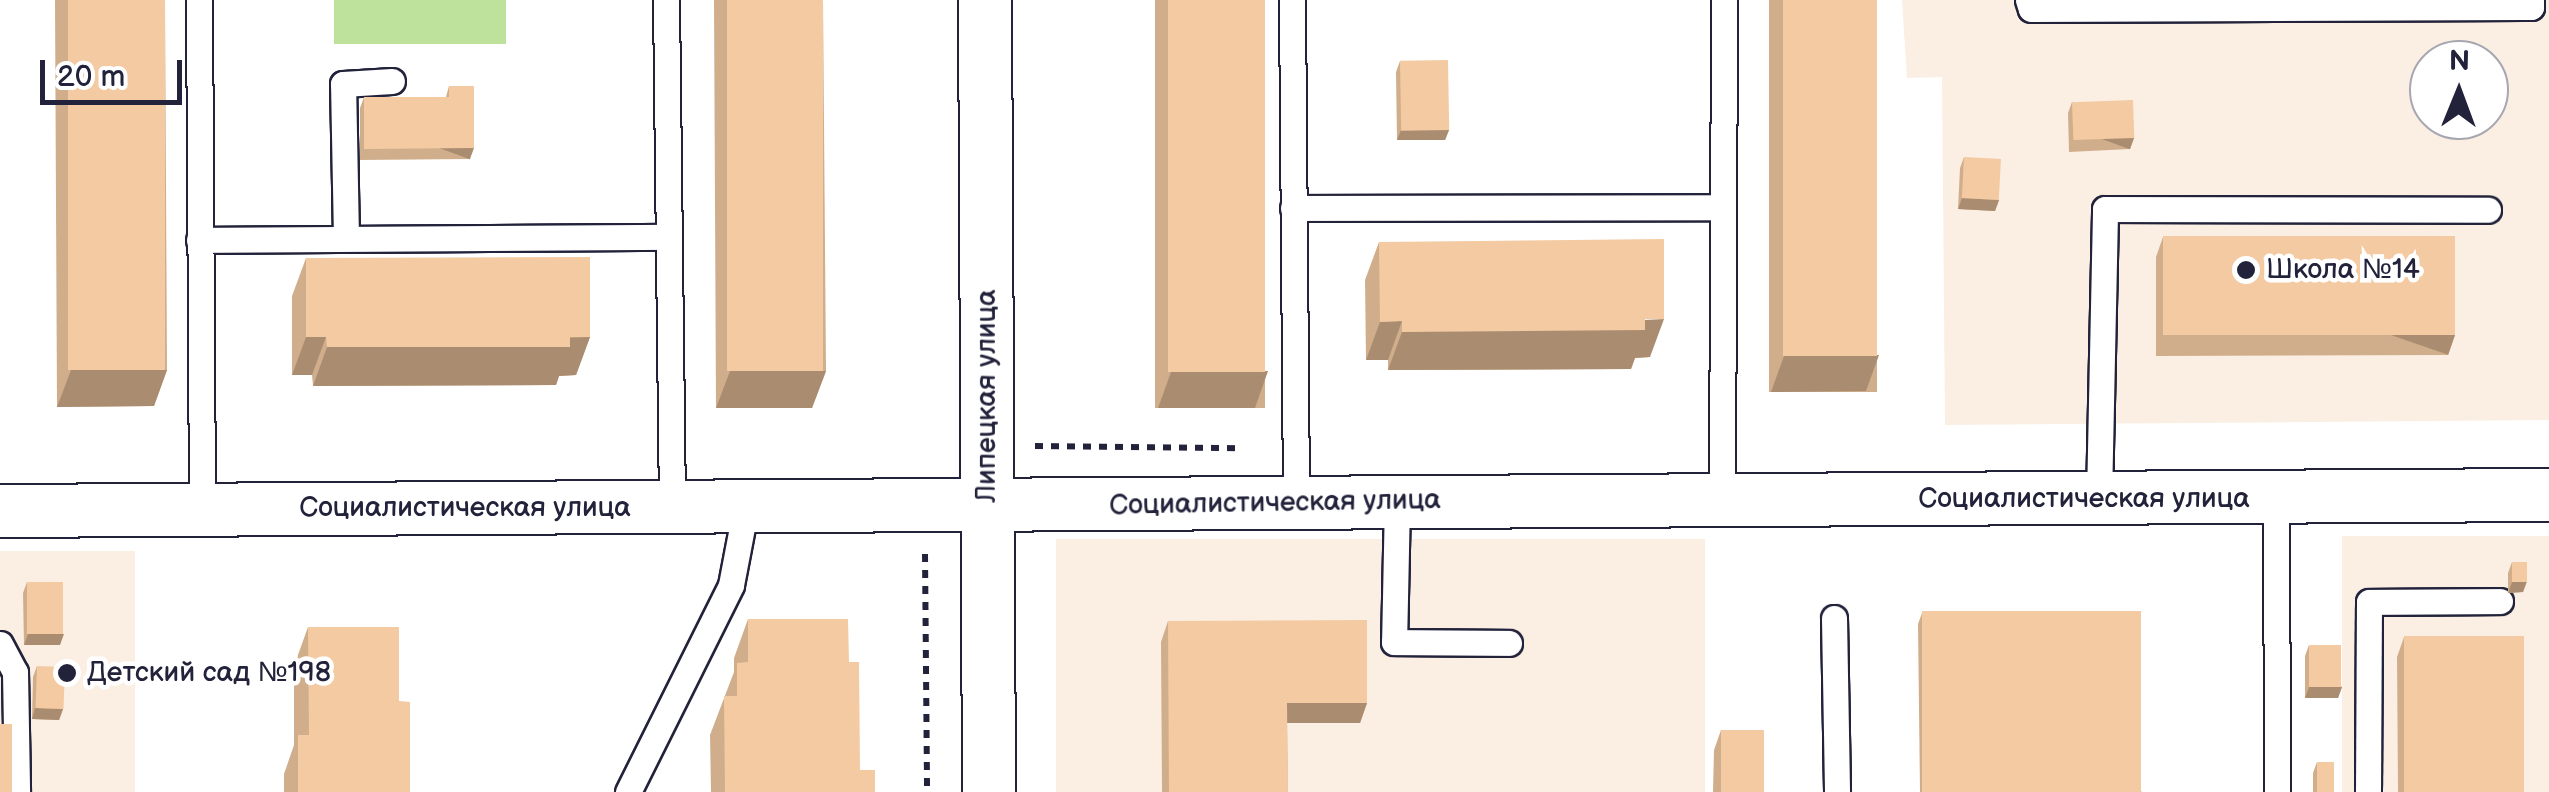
<!DOCTYPE html>
<meta charset="utf-8">
<style>
body{margin:0}
#map{position:relative;width:2549px;height:792px;overflow:hidden;background:#fff;font-family:"Balsamiq Sans",sans-serif}
div>[style]{position:absolute}
[style*='--x']{left:calc(var(--x)*1px);top:calc(var(--y)*1px);width:calc(var(--w)*1px);rotate:calc(var(--a)*1deg)}
.built>*{inset:0;background:#fbefe3;transform-origin:0 0}
.green>*{inset:0;background:#bee29c;transform-origin:0 0}
.path>*{height:6px;margin-top:-3px;transform-origin:0;background:repeating-linear-gradient(90deg,#22223b 0 8px,transparent 0 16px)}
.roads{filter:drop-shadow(2px 0 #22223b) drop-shadow(-2px 0 #22223b) drop-shadow(0 2px #22223b) drop-shadow(0 -2px #22223b)}
.service>*{height:25px;margin:-12.5px;padding:0 12.5px;transform-origin:12.5px;border-radius:12.5px;background:#fff}
.minor>*{height:52px;margin:-26px;padding:0 26px;transform-origin:26px;border-radius:26px;background:#fff}
.wall>*{inset:0;background:#d1ae8b;transform-origin:0 0}
.shaded-wall>*{inset:0;background:#aa8d71;transform-origin:0 0}
.building>*{inset:0;background:#f3caa2;transform-origin:0 0}
.dots>*{width:28px;height:28px;translate:-50% -50%;box-sizing:border-box;border:5px solid #fff;border-radius:50%}
span{translate:-50% -50%;white-space:nowrap;text-align:center;line-height:1.15;-webkit-text-stroke:9px #fff;paint-order:stroke}
.poi-label{font-size:28px;color:#22223b}
.left{translate:0 -50%;text-align:left}
.street-label{font-size:28px;color:#22223b}
.north{position:absolute;left:2409px;top:40px;width:100px;height:100px;box-sizing:border-box;background:#fff;border:2px solid #a7a7b1;border-radius:50%;rotate:1deg;font-size:28px;font-weight:700;line-height:40px;text-align:center;color:#22223b}
.north::after{content:'';display:block;margin:auto;width:35px;height:45px;background:#22223b;clip-path:polygon(50% 0,100% 100%,50% 72%,0 100%)}
.scale{position:absolute;left:40px;top:60px;width:142px;height:45px;box-sizing:border-box;border:5px solid #22223b;border-top:0;padding-left:12px;font-size:30px;line-height:35px;white-space:nowrap;color:#22223b;-webkit-text-stroke:8px #fff;paint-order:stroke}
</style>
<div id="map">
<div class="built">
<div style="clip-path:polygon(evenodd,1902px 0,2549px 0,2549px 420px,1945px 425px,1942px 77px,1907px 78px,1902px 0,2429px 60px,2489px 60px,2489px 120px,2429px 120px,2429px 60px)"></div>
<div style="left:2342px;top:536px;width:207px;height:256px"></div>
<div style="left:1056px;top:539px;width:649px;height:253px"></div>
<div style="left:135px;top:551px;width:241px;height:135px;rotate:90deg"></div>
</div>
<div class="green">
<div style="left:334px;top:0;width:172px;height:44px"></div>
</div>
<div class="path">
<div style="--x:1035;--y:446;--w:208;--a:0.6"></div>
<div style="--x:925;--y:554;--w:238;--a:89.5"></div>
</div>
<div class="roads">
<div class="service">
<div style="--x:199;--y:0;--w:509;--a:89.66"></div>
<div style="--x:666;--y:0;--w:507;--a:89.32"></div>
<div style="--x:1292;--y:0;--w:502;--a:89.54"></div>
<div style="--x:2028;--y:0;--w:9;--a:72"></div>
<div style="--x:2031;--y:9;--w:500;--a:-0.23"></div>
<div style="--x:2531;--y:7;--w:7;--a:-90"></div>
<div style="--x:1293;--y:208;--w:429;--a:-0.1"></div>
<div style="--x:346;--y:238;--w:154;--a:-91.1"></div>
<div style="--x:343;--y:84;--w:49;--a:-3.5"></div>
<div style="--x:199;--y:240;--w:467;--a:-0.4"></div>
<div style="--x:2276;--y:498;--w:294;--a:89.8"></div>
<div style="--x:2099;--y:499;--w:290;--a:-88.8"></div>
<div style="--x:2105;--y:209;--w:383;--a:0.1"></div>
<div style="--x:1722;--y:501;--w:501;--a:-89.77"></div>
<div style="--x:1397;--y:502;--w:140;--a:91.2"></div>
<div style="--x:1394;--y:642;--w:115;--a:0.5"></div>
<div style="--x:1834;--y:618;--w:174;--a:89"></div>
<div style="--x:0;--y:644;--w:32;--a:62"></div>
<div style="--x:15;--y:672;--w:120;--a:89"></div>
<div style="--x:628;--y:792;--w:231;--a:-63.5"></div>
<div style="--x:731;--y:585;--w:80;--a:-79.2"></div>
<div style="--x:2368;--y:792;--w:190;--a:-89.7"></div>
<div style="--x:2369;--y:602;--w:131;--a:-0.4"></div>
</div>
<div class="minor">
<div style="--x:985;--y:0;--w:792;--a:89.71"></div>
<div style="--x:0;--y:511;--w:2549;--a:-0.36"></div>
</div>
</div>
<div class="wall">
<div style="clip-path:polygon(55px 0,165px 0,167px 370px,154px 406px,57px 407px)"></div>
<div style="clip-path:polygon(714px 0,823px 0,826px 371px,812px 408px,716px 408px)"></div>
<div style="left:1155px;top:0;width:110px;height:408px"></div>
<div style="left:1769px;top:0;width:108px;height:392px"></div>
<div style="clip-path:polygon(1400px 61px,1449px 130px,1445px 140px,1397px 140px,1396px 72px)"></div>
<div style="clip-path:polygon(449px 86px,470px 159px,360px 160px,360px 108px,364px 97px,446px 97px)"></div>
<div style="clip-path:polygon(2072px 102px,2134px 138px,2130px 149px,2069px 152px,2068px 113px)"></div>
<div style="clip-path:polygon(1964px 157px,1999px 200px,1995px 211px,1958px 209px,1960px 168px)"></div>
<div style="clip-path:polygon(2163px 237px,2455px 335px,2448px 355px,2156px 356px,2156px 257px)"></div>
<div style="clip-path:polygon(1379px 242px,1650px 357px,1635px 358px,1631px 369px,1388px 370px,1388px 360px,1366px 360px,1365px 280px)"></div>
<div style="clip-path:polygon(306px 258px,590px 337px,576px 375px,559px 376px,556px 385px,313px 386px,312px 375px,292px 375px,292px 296px)"></div>
<div style="clip-path:polygon(2512px 562px,2527px 581px,2523px 592px,2508px 593px,2508px 573px)"></div>
<div style="clip-path:polygon(27px 582px,60px 645px,24px 645px,23px 593px)"></div>
<div style="clip-path:polygon(1922px 613px,2142px 792px,1920px 792px,1918px 624px)"></div>
<div style="clip-path:polygon(748px 619px,849px 662px,860px 770px,875px 792px,711px 792px,710px 735px,734px 672px,734px 658px)"></div>
<div style="clip-path:polygon(1168px 621px,1367px 703px,1360px 723px,1287px 723px,1288px 792px,1162px 792px,1161px 642px)"></div>
<div style="clip-path:polygon(308px 627px,399px 701px,410px 792px,284px 792px,284px 774px,294px 745px,294px 666px)"></div>
<div style="clip-path:polygon(2404px 637px,2524px 792px,2398px 792px,2397px 657px)"></div>
<div style="clip-path:polygon(2309px 645px,2342px 687px,2338px 698px,2305px 698px,2305px 656px)"></div>
<div style="clip-path:polygon(37px 666px,63px 709px,59px 720px,32px 719px,33px 677px)"></div>
<div style="clip-path:polygon(1721px 730px,1764px 792px,1713px 792px,1714px 750px)"></div>
<div style="clip-path:polygon(2317px 762px,2334px 792px,2313px 792px,2313px 773px)"></div>
</div>
<div class="shaded-wall">
<div style="clip-path:polygon(1401px 130px,1449px 130px,1445px 140px,1397px 140px)"></div>
<div style="left:2134px;top:138px;width:12px;height:61px;rotate:110deg"></div>
<div style="left:474px;top:148px;width:12px;height:110px;rotate:110deg"></div>
<div style="clip-path:polygon(1962px 198px,1999px 200px,1995px 211px,1958px 209px)"></div>
<div style="clip-path:polygon(1664px 319px,1650px 357px,1635px 358px,1631px 369px,1388px 370px,1402px 332px)"></div>
<div style="clip-path:polygon(1402px 321px,1388px 360px,1366px 360px,1380px 322px)"></div>
<div style="left:2455px;top:335px;width:21px;height:292px;rotate:109deg"></div>
<div style="clip-path:polygon(306px 337px,326px 337px,312px 375px,292px 375px)"></div>
<div style="clip-path:polygon(590px 337px,576px 375px,559px 376px,556px 385px,313px 386px,327px 347px)"></div>
<div style="clip-path:polygon(1879px 355px,1866px 391px,1771px 392px,1784px 356px)"></div>
<div style="clip-path:polygon(71px 370px,167px 370px,154px 406px,57px 407px)"></div>
<div style="clip-path:polygon(730px 371px,826px 371px,812px 408px,716px 408px)"></div>
<div style="clip-path:polygon(1268px 371px,1255px 408px,1158px 408px,1171px 372px)"></div>
<div style="clip-path:polygon(2527px 581px,2523px 592px,2508px 593px,2512px 582px)"></div>
<div style="clip-path:polygon(28px 634px,64px 634px,60px 645px,24px 645px)"></div>
<div style="clip-path:polygon(2309px 687px,2342px 687px,2338px 698px,2305px 698px)"></div>
<div style="clip-path:polygon(1287px 703px,1367px 703px,1360px 723px,1280px 723px)"></div>
<div style="clip-path:polygon(35px 708px,63px 709px,59px 720px,32px 719px)"></div>
</div>
<div class="building">
<div style="left:68px;top:0;width:97px;height:370px"></div>
<div style="left:727px;top:0;width:96px;height:371px"></div>
<div style="left:1168px;top:0;width:97px;height:372px"></div>
<div style="left:1783px;top:0;width:94px;height:356px"></div>
<div style="left:1448px;top:60px;width:70px;height:48px;rotate:89deg"></div>
<div style="clip-path:polygon(449px 86px,474px 86px,474px 148px,364px 149px,364px 97px,449px 97px)"></div>
<div style="left:2133px;top:100px;width:38px;height:61px;rotate:88deg"></div>
<div style="left:1964px;top:157px;width:37px;height:41px;rotate:3deg"></div>
<div style="left:2455px;top:236px;width:99px;height:292px;rotate:90deg"></div>
<div style="clip-path:polygon(1664px 239px,1664px 319px,1645px 319px,1645px 330px,1402px 332px,1402px 321px,1380px 322px,1379px 242px)"></div>
<div style="clip-path:polygon(590px 257px,590px 337px,570px 337px,570px 347px,327px 347px,326px 337px,306px 337px,306px 258px)"></div>
<div style="left:2512px;top:562px;width:15px;height:20px"></div>
<div style="left:27px;top:582px;width:36px;height:52px"></div>
<div style="left:2141px;top:611px;width:181px;height:219px;rotate:90deg"></div>
<div style="clip-path:polygon(748px 619px,848px 619px,849px 662px,859px 662px,860px 770px,875px 770px,875px 792px,725px 792px,724px 696px,737px 696px,737px 663px,748px 662px)"></div>
<div style="clip-path:polygon(1367px 620px,1367px 703px,1287px 703px,1288px 792px,1169px 792px,1168px 621px)"></div>
<div style="clip-path:polygon(308px 627px,399px 627px,399px 701px,410px 702px,410px 792px,298px 792px,298px 735px,309px 735px)"></div>
<div style="left:2524px;top:636px;width:156px;height:120px;rotate:90deg"></div>
<div style="left:2309px;top:645px;width:32px;height:42px"></div>
<div style="left:37px;top:666px;width:28px;height:42px;rotate:2deg"></div>
<div style="left:0;top:724px;width:12px;height:68px"></div>
<div style="left:1721px;top:730px;width:43px;height:62px"></div>
<div style="left:2317px;top:762px;width:17px;height:30px"></div>
</div>
<div class="dots">
<div style="left:2246px;top:270px;background:#22223b"></div>
<div style="left:67px;top:673px;background:#22223b"></div>
</div>
<div class="poi-label">
<span class="left" style="left:2266px;top:270px">Школа №14</span>
<span class="left" style="left:87px;top:673px">Детский сад №198</span>
</div>
<div class="street-label">
<span style="left:987px;top:396px;rotate:-90deg">Липецкая улица</span>
<span style="left:2084px;top:499px">Социалистическая улица</span>
<span style="left:1275px;top:503px;rotate:-1deg">Социалистическая улица</span>
<span style="left:465px;top:508px">Социалистическая улица</span>
</div>
<div class="north">N</div>
<div class="scale">20 m</div>
</div>
